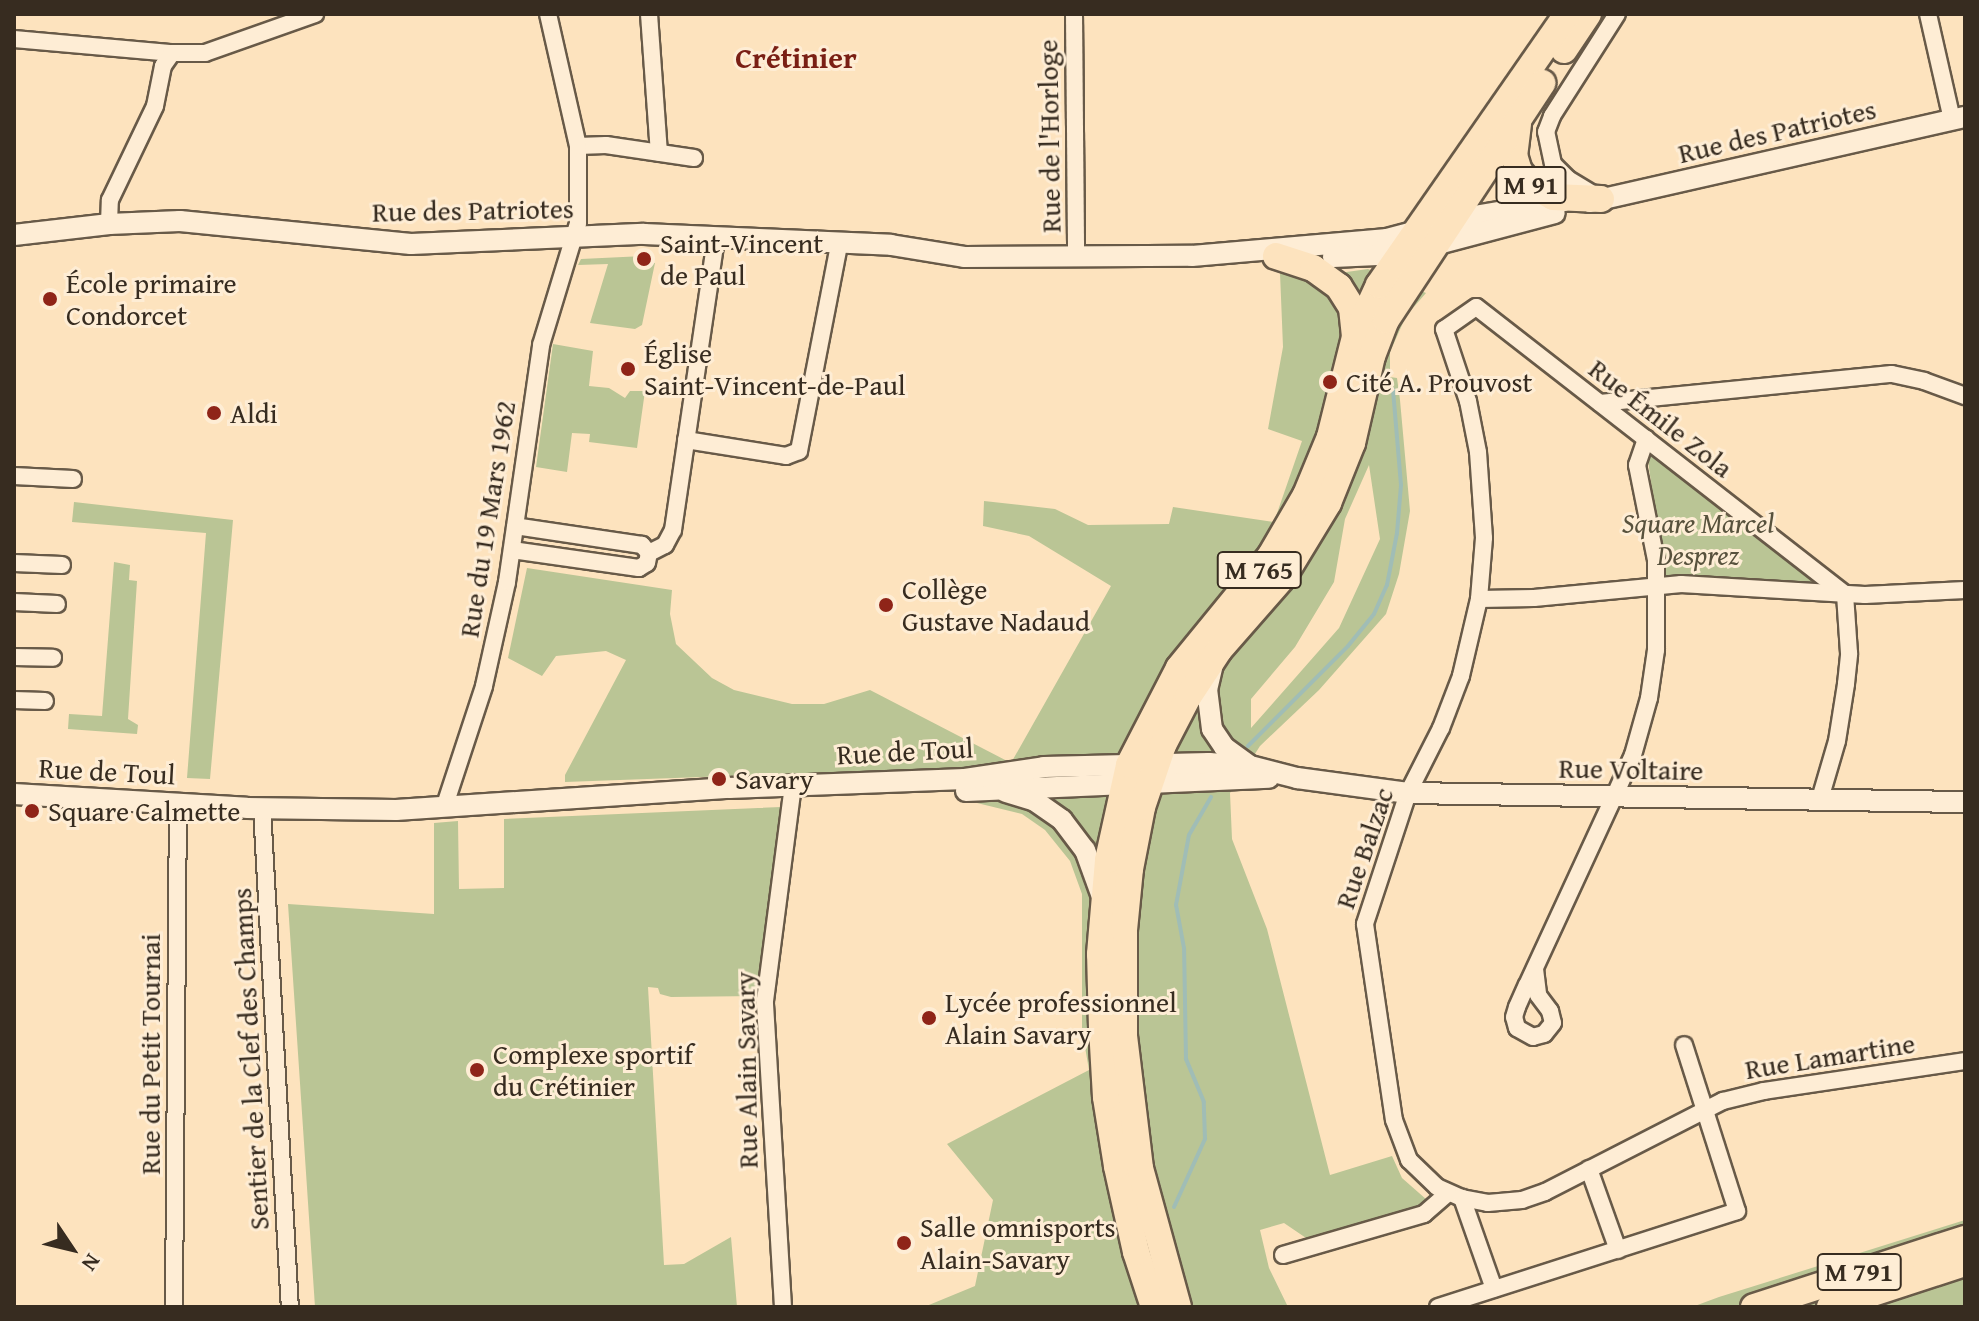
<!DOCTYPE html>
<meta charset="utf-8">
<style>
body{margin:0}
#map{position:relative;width:1979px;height:1321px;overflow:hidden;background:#fde3be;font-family:"Gentium Book Plus",serif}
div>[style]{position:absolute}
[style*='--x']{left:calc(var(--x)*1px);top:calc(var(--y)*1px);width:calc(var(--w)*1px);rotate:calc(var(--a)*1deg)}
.green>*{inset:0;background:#bac595}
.stream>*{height:4px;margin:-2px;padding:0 2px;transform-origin:2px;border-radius:2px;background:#a0bdb6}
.roads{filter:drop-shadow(2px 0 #685a48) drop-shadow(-2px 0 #685a48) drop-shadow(0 2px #685a48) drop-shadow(0 -2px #685a48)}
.minor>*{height:16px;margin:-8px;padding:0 8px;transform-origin:8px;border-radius:8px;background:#feedd5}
.tertiary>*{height:20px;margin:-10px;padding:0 10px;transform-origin:10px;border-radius:10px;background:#feedd5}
.primary>*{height:26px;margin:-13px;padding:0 13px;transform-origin:13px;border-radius:13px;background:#fde3be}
.dots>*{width:22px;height:22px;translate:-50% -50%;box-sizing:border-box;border:4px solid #feedd5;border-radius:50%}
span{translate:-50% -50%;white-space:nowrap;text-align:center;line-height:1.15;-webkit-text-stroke:6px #feedd5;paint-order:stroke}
.shield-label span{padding:2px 6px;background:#feedd5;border:2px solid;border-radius:6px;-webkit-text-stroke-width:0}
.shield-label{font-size:26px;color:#372c20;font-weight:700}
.street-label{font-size:28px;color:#372c20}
.poi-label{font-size:28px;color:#372c20}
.left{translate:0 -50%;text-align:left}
.park-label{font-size:28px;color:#58523d;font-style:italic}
.neighbourhood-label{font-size:30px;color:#7a1f14;font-weight:700}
.frame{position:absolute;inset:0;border:16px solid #372c20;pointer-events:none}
.north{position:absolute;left:32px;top:1209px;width:80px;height:80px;-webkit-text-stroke:6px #feedd5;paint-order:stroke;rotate:125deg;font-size:22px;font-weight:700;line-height:32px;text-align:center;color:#372c20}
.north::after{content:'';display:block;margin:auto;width:28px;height:36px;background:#372c20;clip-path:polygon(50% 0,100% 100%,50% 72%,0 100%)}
</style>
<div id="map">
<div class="green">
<div style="clip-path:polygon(644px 256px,646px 262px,655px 263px,642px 325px,635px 329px,590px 323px,608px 264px,578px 265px,581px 259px)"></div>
<div style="clip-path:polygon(evenodd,1368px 269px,1426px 293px,1406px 316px,1390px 352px,1390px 377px,1397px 378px,1400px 400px,1410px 511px,1399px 574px,1386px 614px,1319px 690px,1260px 746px,1230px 793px,1232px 839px,1267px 929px,1330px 1175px,1392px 1156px,1402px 1178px,1427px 1200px,1416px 1210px,1309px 1240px,1284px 1223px,1260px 1230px,1269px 1268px,1288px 1307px,924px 1307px,975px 1286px,993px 1200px,947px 1144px,1089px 1070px,1082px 1030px,1082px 894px,1070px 861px,1045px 830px,1022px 814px,977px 803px,976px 767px,565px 782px,565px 775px,626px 660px,606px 651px,556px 656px,542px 676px,508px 658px,527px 568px,672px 590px,670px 614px,676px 644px,712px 678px,734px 690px,792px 704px,824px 704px,870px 690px,1011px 763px,1111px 586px,1029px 536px,983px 526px,984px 501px,1055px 509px,1088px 525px,1169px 524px,1173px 507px,1274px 522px,1302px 441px,1268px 429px,1283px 347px,1280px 273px,1311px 277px,1368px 269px,1369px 465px,1380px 539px,1339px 628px,1251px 728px,1251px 699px,1295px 647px,1334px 582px,1345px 519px,1369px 465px)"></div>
<div style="clip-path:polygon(553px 344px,593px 351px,589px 386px,609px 388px,625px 398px,630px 391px,645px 391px,637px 448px,589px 442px,590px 434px,572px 433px,567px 472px,536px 467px)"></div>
<div style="clip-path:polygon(1647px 452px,1821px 587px,1663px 575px)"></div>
<div style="clip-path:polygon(74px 502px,233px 520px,210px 779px,187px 778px,206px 533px,72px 522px)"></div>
<div style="clip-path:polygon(114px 562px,130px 565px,129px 580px,137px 581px,128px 719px,138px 725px,137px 734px,68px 729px,69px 714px,102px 716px)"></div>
<div style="clip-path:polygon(781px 807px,757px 996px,671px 997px,660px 994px,658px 988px,648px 987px,664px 1265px,684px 1264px,731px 1237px,737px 1307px,315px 1307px,288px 904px,434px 914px,434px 823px,458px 821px,459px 889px,504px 888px,504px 819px)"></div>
<div style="clip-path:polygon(1965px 1220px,1965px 1307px,1692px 1307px,1719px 1297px)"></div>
</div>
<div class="stream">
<div style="--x:1248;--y:746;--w:141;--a:-45"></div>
<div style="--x:1348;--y:646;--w:41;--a:-50.9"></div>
<div style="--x:1374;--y:614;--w:32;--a:-66"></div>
<div style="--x:1387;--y:585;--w:53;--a:-79.1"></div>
<div style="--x:1397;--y:533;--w:48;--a:-85.2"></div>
<div style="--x:1401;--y:485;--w:96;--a:-94.8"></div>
<div style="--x:1174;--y:1207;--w:75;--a:-65.5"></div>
<div style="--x:1205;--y:1139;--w:37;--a:-92"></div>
<div style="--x:1204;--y:1102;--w:47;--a:-112.7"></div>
<div style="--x:1186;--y:1059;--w:111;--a:-91"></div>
<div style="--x:1184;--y:948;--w:44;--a:-100.5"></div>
<div style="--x:1176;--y:905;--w:71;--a:-79.5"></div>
<div style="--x:1189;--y:835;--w:44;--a:-59.9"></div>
</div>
<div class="roads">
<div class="minor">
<div style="--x:649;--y:14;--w:139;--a:85.9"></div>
<div style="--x:1074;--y:14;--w:243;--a:89.5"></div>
<div style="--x:1928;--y:14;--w:109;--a:77.2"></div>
<div style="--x:14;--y:39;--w:159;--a:5.1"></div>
<div style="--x:172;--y:53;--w:33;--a:0"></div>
<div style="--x:205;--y:53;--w:117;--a:-19.5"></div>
<div style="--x:578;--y:146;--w:28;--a:-2"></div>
<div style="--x:606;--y:145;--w:89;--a:8.4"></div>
<div style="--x:1593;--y:194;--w:29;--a:-149"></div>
<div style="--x:1568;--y:179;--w:21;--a:-135"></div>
<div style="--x:1553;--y:164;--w:33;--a:-102"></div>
<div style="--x:1546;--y:132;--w:17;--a:-69"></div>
<div style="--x:1552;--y:116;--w:121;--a:-57.5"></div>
<div style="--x:109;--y:224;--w:24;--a:-88"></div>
<div style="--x:110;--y:200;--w:104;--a:-64.4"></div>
<div style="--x:155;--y:106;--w:41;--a:-78.7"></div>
<div style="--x:163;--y:66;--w:16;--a:-55"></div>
<div style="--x:1600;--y:403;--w:293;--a:-5.7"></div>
<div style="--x:1892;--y:374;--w:33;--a:12"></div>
<div style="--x:1924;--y:381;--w:44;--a:20.1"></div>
<div style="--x:686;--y:440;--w:101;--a:9.1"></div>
<div style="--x:786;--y:456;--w:14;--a:-21"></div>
<div style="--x:799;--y:451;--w:210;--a:-79"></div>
<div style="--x:14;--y:476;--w:59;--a:2.9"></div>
<div style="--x:512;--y:550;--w:128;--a:8.1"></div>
<div style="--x:639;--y:568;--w:9;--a:-32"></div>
<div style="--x:647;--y:563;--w:10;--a:-79"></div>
<div style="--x:649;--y:553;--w:11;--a:-131"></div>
<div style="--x:642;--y:545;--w:128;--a:-171.5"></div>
<div style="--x:649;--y:553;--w:18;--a:-27"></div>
<div style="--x:665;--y:545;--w:17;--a:-62"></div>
<div style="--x:673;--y:530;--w:295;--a:-81.6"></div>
<div style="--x:14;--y:563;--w:48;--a:2.4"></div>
<div style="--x:1479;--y:599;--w:55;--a:-1"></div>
<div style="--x:1534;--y:598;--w:148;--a:-5.4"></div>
<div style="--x:1681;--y:584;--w:184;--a:3.4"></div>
<div style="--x:1865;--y:595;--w:100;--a:-2.9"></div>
<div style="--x:14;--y:602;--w:43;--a:2.7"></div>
<div style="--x:14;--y:657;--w:39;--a:1"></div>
<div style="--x:14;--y:700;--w:31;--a:2"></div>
<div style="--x:1820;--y:799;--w:60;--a:-73.7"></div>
<div style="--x:1837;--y:741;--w:58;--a:-81"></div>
<div style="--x:1846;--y:684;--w:31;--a:-84"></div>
<div style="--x:1849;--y:653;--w:59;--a:-93.9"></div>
<div style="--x:1845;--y:594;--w:467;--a:-142.1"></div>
<div style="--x:1476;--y:307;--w:39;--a:145"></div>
<div style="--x:1444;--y:329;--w:76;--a:71.6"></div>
<div style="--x:1468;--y:401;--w:52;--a:78.9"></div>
<div style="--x:1478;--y:452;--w:86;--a:86"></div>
<div style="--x:1484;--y:538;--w:61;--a:94.7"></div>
<div style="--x:1479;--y:599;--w:79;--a:103.2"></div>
<div style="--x:1461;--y:676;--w:56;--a:111"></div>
<div style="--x:1441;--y:728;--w:73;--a:116.9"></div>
<div style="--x:1408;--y:793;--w:138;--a:108.2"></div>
<div style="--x:1365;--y:924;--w:198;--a:81.6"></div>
<div style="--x:1394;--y:1120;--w:43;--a:69.4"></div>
<div style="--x:1409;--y:1160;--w:39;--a:44"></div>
<div style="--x:1437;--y:1187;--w:27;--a:24"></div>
<div style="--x:1462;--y:1198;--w:26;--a:11"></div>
<div style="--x:1488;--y:1203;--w:34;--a:-5"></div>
<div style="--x:1522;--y:1200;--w:24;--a:-19"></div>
<div style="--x:1545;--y:1192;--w:200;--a:-27.1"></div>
<div style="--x:1723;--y:1101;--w:42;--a:-13.7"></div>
<div style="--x:1764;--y:1091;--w:203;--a:-8.5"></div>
<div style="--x:444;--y:808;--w:128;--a:-71.8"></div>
<div style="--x:484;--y:686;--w:107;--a:-77.5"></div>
<div style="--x:507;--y:582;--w:239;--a:-81.8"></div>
<div style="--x:541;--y:345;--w:127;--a:-73.1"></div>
<div style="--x:578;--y:223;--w:77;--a:-90"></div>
<div style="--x:578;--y:146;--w:135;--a:-102.8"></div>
<div style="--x:262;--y:809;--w:499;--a:86.8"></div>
<div style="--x:1535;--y:969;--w:26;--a:83"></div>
<div style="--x:1538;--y:995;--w:20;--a:53"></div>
<div style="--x:1550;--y:1011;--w:12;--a:76"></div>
<div style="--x:1553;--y:1023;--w:14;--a:129"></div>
<div style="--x:1544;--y:1034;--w:11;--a:165"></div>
<div style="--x:1533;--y:1037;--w:18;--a:-151"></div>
<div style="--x:1517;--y:1028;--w:11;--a:-105"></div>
<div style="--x:1514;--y:1017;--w:10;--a:-73"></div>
<div style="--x:1517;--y:1007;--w:24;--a:-66"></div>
<div style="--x:1527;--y:985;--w:207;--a:-65.2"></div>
<div style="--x:1614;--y:797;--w:46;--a:-65.7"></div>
<div style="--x:1633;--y:755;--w:59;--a:-74.3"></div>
<div style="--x:1649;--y:698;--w:49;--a:-81.7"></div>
<div style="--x:1656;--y:650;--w:90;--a:-90"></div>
<div style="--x:1656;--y:560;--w:97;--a:-101.3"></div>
<div style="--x:1637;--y:465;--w:28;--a:-71"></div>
<div style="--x:1589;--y:1169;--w:86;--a:70.3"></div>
<div style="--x:1462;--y:1198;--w:96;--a:70.6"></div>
<div style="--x:1283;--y:1255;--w:147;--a:-16.2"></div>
<div style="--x:1424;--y:1214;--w:32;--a:-41"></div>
<div style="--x:174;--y:1307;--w:505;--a:-89.55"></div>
<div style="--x:783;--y:1307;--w:307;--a:-93.4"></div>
<div style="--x:765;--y:1001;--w:217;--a:-82.6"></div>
<div style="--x:1438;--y:1307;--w:314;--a:-17.8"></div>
<div style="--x:1737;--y:1211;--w:174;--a:-107.7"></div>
</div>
<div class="tertiary">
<div style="--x:1590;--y:202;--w:385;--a:-12.8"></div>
<div style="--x:14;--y:235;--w:96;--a:-6.6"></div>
<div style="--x:109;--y:224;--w:71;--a:-2.4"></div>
<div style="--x:180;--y:221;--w:232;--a:5.7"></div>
<div style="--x:411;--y:244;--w:233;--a:-2.5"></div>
<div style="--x:644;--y:234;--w:247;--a:2.5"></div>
<div style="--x:891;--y:245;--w:74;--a:9.3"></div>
<div style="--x:964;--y:257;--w:228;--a:-0.3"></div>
<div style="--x:1192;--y:256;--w:196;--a:-5"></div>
<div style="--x:1387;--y:239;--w:90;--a:-14.8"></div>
<div style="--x:1474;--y:216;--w:92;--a:-9.4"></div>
<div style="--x:1333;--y:257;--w:67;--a:-2.6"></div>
<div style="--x:1400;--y:254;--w:160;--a:-14.8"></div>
<div style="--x:1213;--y:664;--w:26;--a:103"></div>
<div style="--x:1207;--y:689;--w:40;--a:82.9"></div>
<div style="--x:1212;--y:729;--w:22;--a:56"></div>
<div style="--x:1224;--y:747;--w:29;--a:36"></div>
<div style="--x:966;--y:791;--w:303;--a:-2.5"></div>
<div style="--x:1006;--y:792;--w:30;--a:17"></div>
<div style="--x:1035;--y:801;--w:33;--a:35"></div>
<div style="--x:1062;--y:820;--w:38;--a:53"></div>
<div style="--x:1085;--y:850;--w:47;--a:70"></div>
<div style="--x:14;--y:794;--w:233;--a:3.4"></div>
<div style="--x:247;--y:808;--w:149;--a:0.8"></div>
<div style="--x:396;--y:810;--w:334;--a:-3.8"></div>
<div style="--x:729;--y:788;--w:236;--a:-2.2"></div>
<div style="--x:965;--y:779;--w:80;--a:-8.6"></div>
<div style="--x:1044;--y:767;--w:165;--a:-1.4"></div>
<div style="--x:1209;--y:763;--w:41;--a:4.2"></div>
<div style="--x:1250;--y:766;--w:49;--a:14.3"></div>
<div style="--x:1297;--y:778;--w:112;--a:7.7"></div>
<div style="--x:1408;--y:793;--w:557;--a:0.93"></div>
</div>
<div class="primary">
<div style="--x:1564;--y:50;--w:43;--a:-56.3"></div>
<div style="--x:1518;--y:124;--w:31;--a:97"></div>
<div style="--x:1514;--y:155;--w:17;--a:73"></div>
<div style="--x:1519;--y:171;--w:17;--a:50"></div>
<div style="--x:1530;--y:184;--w:26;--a:29"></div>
<div style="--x:1553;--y:197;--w:48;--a:2.4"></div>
<div style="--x:1276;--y:256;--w:39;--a:18"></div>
<div style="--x:1313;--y:268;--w:32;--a:36"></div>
<div style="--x:1339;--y:287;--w:25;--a:58"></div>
<div style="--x:1352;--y:308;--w:27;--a:84"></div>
<div style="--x:1154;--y:1307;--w:58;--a:-108.1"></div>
<div style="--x:1136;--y:1252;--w:88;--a:-102.5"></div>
<div style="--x:1117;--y:1166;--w:70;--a:-99.1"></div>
<div style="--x:1106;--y:1097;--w:69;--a:-93.3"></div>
<div style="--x:1102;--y:1028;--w:74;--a:-91.5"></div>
<div style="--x:1100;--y:954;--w:94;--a:-85.1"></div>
<div style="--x:1108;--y:860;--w:97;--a:-77.5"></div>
<div style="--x:1129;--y:765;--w:109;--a:-62.7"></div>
<div style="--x:1179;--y:668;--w:146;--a:-50.8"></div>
<div style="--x:1271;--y:555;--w:69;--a:-59.7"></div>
<div style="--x:1306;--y:495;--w:63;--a:-67.5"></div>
<div style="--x:1330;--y:437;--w:103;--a:-76"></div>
<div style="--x:1355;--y:337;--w:57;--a:-65.2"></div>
<div style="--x:1379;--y:285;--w:330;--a:-55.2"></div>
<div style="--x:1178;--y:1307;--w:144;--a:-105.3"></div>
<div style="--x:1140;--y:1168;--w:133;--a:-96.9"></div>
<div style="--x:1124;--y:1036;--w:106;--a:-90"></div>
<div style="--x:1124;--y:930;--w:61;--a:-84.4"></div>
<div style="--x:1130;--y:869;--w:63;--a:-79"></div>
<div style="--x:1142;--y:807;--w:65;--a:-71.3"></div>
<div style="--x:1163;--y:745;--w:54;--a:-62.5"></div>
<div style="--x:1188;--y:697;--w:56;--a:-56.6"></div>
<div style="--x:1219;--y:650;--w:97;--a:-48.8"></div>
<div style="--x:1283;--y:577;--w:87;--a:-58.7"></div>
<div style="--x:1328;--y:503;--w:65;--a:-68.2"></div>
<div style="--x:1352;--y:443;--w:89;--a:-77.1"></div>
<div style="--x:1372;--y:356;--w:39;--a:-69"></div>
<div style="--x:1386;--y:320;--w:284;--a:-56.6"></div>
<div style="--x:1754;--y:1307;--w:222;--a:-17.9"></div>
<div style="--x:1830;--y:1307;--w:142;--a:-18.1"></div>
</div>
</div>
<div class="dots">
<div style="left:644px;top:259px;background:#8f2418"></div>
<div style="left:50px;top:299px;background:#8f2418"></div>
<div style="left:628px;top:369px;background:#8f2418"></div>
<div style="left:1330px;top:382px;background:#8f2418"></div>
<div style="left:214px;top:413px;background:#8f2418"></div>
<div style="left:886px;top:605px;background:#8f2418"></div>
<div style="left:719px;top:779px;background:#8f2418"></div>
<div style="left:32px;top:811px;background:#8f2418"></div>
<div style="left:929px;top:1018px;background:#8f2418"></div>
<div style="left:477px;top:1070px;background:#8f2418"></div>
<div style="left:904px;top:1243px;background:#8f2418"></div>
</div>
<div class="shield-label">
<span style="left:1531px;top:185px">M 91</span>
<span style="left:1259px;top:570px">M 765</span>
<span style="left:1859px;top:1272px">M 791</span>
</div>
<div class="street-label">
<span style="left:1777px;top:131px;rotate:-13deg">Rue des Patriotes</span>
<span style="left:1049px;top:136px;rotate:-91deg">Rue de l'Horloge</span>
<span style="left:473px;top:210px;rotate:-1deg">Rue des Patriotes</span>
<span style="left:1661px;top:418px;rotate:38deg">Rue Émile Zola</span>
<span style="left:487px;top:519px;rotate:-81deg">Rue du 19 Mars 1962</span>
<span style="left:905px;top:751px;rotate:-3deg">Rue de Toul</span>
<span style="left:1631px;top:769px;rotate:1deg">Rue Voltaire</span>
<span style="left:107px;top:771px;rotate:3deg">Rue de Toul</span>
<span style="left:1364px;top:848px;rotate:-71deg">Rue Balzac</span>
<span style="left:150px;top:1054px;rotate:-90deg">Rue du Petit Tournai</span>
<span style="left:1830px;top:1056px;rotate:-9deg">Rue Lamartine</span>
<span style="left:250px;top:1059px;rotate:-93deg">Sentier de la Clef des Champs</span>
<span style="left:746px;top:1070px;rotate:-91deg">Rue Alain Savary</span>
</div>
<div class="poi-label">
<span class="left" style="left:660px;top:259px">Saint-Vincent<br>de Paul</span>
<span class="left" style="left:66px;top:299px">École primaire<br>Condorcet</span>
<span class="left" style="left:644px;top:369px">Église<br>Saint-Vincent-de-Paul</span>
<span class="left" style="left:1346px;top:382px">Cité A. Prouvost</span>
<span class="left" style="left:230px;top:413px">Aldi</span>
<span class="left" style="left:902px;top:605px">Collège<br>Gustave Nadaud</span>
<span class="left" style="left:735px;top:779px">Savary</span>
<span class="left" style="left:48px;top:811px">Square Calmette</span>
<span class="left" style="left:945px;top:1018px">Lycée professionnel<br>Alain Savary</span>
<span class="left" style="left:493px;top:1070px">Complexe sportif<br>du Crétinier</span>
<span class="left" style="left:920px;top:1243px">Salle omnisports<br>Alain-Savary</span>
</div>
<div class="park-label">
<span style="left:1698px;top:539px">Square Marcel<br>Desprez</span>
</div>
<div class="neighbourhood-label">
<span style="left:796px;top:57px">Crétinier</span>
</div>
<div class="frame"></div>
<div class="north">N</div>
</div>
